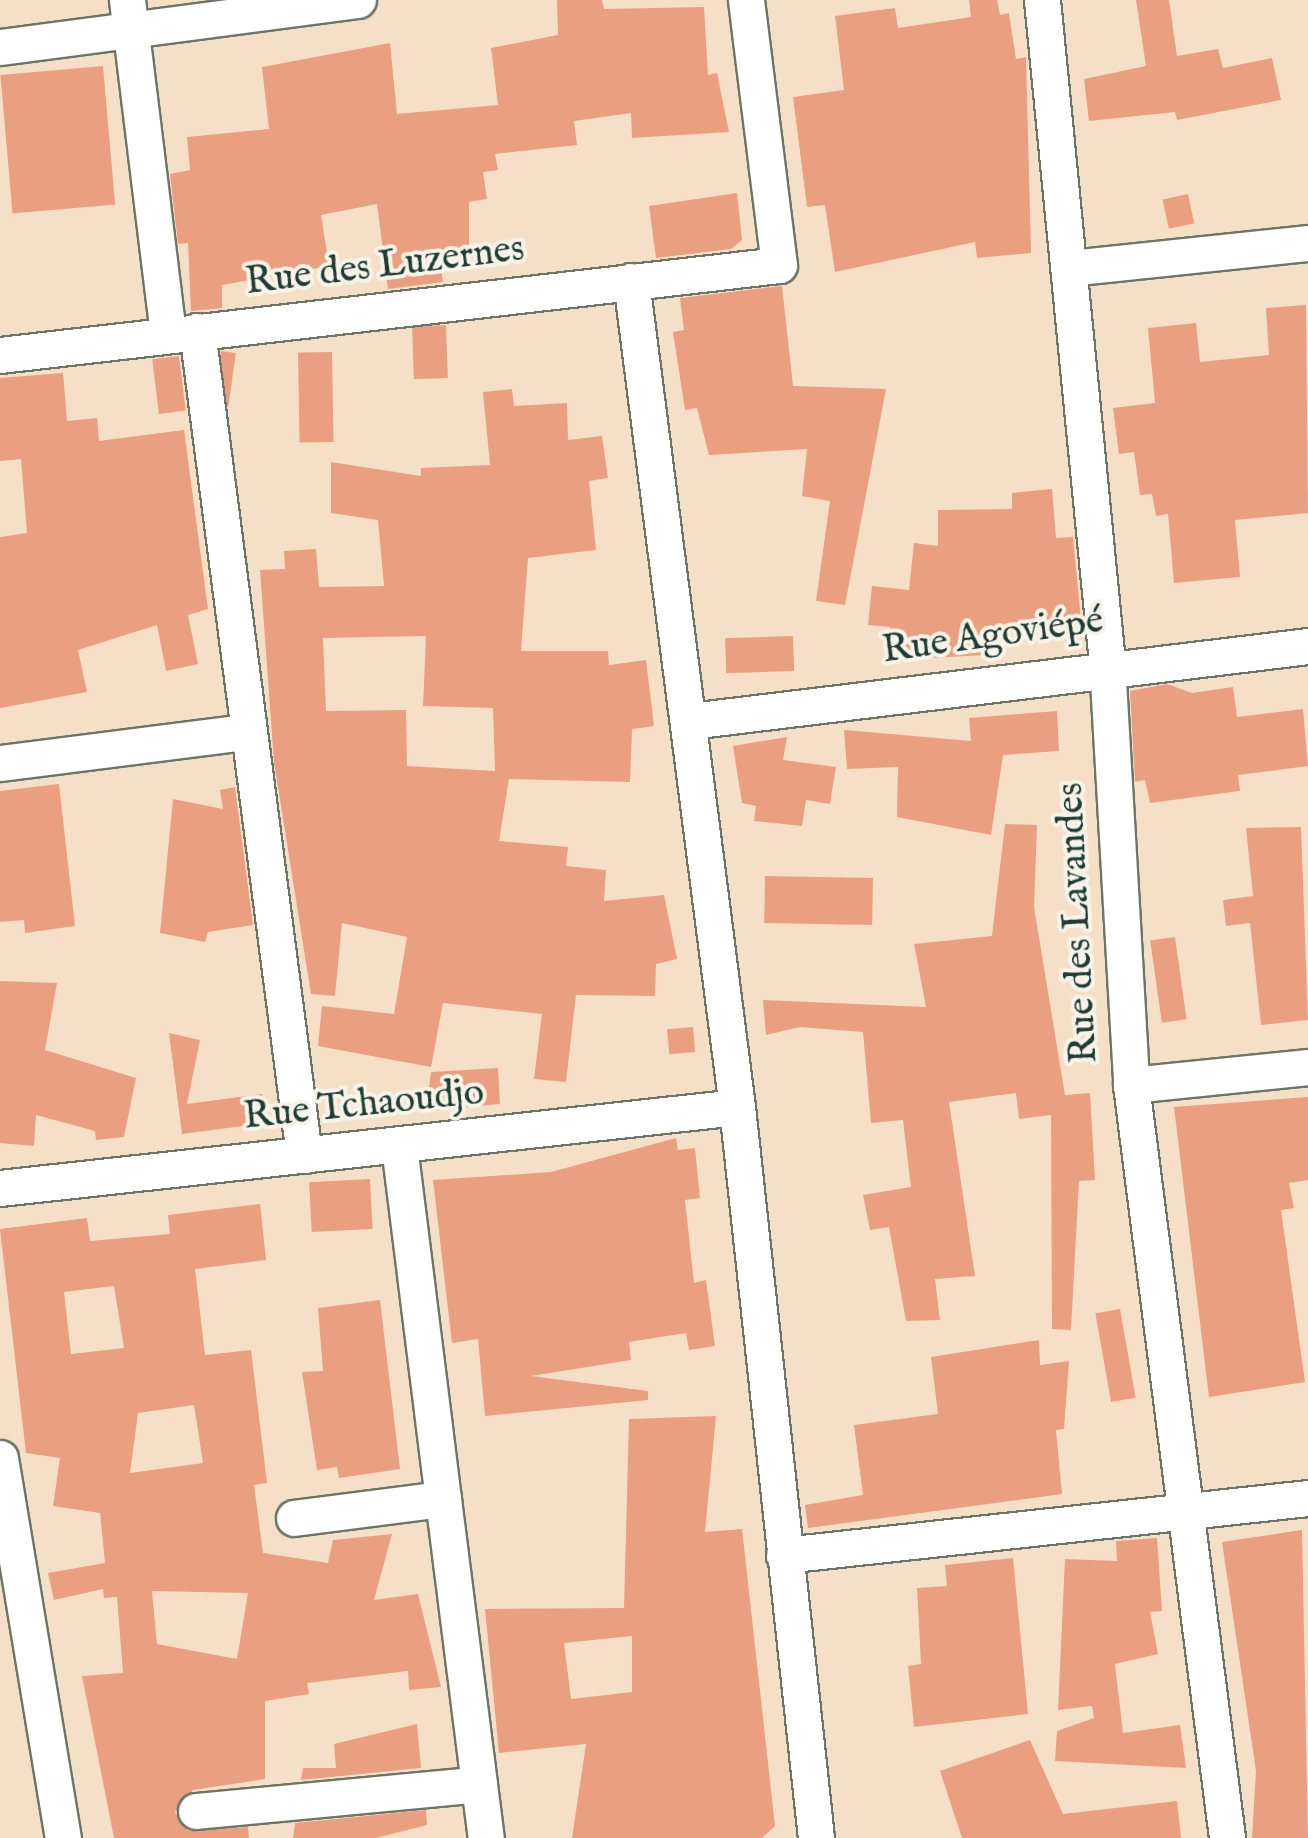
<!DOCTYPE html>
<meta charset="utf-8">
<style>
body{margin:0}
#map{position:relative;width:1308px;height:1838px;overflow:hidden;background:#f5e0c7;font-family:"IM FELL English",serif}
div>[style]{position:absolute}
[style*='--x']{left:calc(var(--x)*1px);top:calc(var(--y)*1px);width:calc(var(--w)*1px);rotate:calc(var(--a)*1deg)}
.building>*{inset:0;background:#eb9f81;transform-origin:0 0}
.roads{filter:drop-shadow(2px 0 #6a7667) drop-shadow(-2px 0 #6a7667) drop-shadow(0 2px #6a7667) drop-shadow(0 -2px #6a7667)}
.minor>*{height:35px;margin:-17.5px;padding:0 17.5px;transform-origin:17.5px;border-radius:17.5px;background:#fff}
span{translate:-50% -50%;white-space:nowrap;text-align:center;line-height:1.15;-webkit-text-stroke:8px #f7f3e8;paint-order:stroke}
.street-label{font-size:38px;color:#1f3d34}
</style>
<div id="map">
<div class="building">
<div style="clip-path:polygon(557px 0,602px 0,604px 9px,704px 7px,708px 75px,717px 73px,729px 132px,632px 138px,631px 113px,574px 121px,577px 145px,495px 154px,498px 170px,483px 172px,487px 199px,469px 202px,469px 259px,440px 263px,443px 282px,388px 289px,377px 204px,321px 215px,329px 266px,222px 285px,222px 308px,191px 311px,188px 243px,178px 244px,170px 174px,190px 170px,187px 137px,269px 129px,262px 67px,390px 43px,397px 114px,498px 105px,491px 48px,558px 35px)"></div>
<div style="clip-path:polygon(969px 0,997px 0,1000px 15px,1009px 13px,1016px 59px,1026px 57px,1031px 253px,977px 258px,975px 242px,835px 272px,825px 205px,807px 207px,793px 97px,844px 90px,835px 16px,895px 8px,898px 28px,971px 17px)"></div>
<div style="clip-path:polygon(1136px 0,1169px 0,1177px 56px,1218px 49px,1223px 68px,1272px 58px,1281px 100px,1177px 120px,1175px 112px,1089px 121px,1084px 79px,1146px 66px)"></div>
<div style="left:103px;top:66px;width:139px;height:103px;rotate:85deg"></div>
<div style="clip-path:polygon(737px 193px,742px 240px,731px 249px,656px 258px,649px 206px)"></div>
<div style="left:1188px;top:194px;width:30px;height:26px;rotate:78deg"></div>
<div style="clip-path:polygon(782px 286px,793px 386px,886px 389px,845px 605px,816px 601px,830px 501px,802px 496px,807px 449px,709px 455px,697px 408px,685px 410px,673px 332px,684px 330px,680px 298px)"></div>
<div style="clip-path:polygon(1306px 305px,1308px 513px,1235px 520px,1240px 577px,1174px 583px,1168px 514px,1156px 516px,1152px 494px,1140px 495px,1134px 452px,1119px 454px,1113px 408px,1155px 403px,1148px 328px,1196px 323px,1200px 362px,1269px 355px,1266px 308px)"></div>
<div style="left:446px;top:325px;width:53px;height:34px;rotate:88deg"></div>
<div style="left:221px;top:351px;width:15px;height:54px;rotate:8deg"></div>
<div style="left:332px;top:352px;width:90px;height:34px;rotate:89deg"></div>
<div style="left:179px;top:356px;width:55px;height:27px;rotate:83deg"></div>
<div style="clip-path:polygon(63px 373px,67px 421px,97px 418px,99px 441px,184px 430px,208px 609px,188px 615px,198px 664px,166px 671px,157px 625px,78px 650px,87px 692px,0 708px,0 537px,27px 533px,21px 459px,0 461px,0 378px)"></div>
<div style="clip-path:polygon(evenodd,512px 389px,514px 406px,567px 403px,568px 440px,602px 436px,608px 478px,589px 481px,596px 550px,528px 558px,521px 651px,608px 651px,609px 665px,646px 660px,654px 726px,632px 729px,630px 782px,509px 779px,499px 841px,568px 847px,566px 866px,606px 870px,604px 901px,664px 895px,677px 959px,656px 964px,655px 996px,576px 995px,566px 1082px,534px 1079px,542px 1014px,443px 1003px,431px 1067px,318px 1046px,322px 1006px,394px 1014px,407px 937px,342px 923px,335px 996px,311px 994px,274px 762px,260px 570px,285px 569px,284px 551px,316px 549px,319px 587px,384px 586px,378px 520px,331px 513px,331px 462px,421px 476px,421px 468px,490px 465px,483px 392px,512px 389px,426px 636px,423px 706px,493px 708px,495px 771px,407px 766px,406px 710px,326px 711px,323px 638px,426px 636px)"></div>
<div style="clip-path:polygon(1052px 489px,1056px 538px,1073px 537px,1082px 631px,1002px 632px,1003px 654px,894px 660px,890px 627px,868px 625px,872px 586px,909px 590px,914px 543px,938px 546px,938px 510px,1012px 509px,1012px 493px)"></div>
<div style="left:793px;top:636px;width:35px;height:68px;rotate:88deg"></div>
<div style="clip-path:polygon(1167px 684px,1192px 693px,1233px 687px,1237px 717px,1303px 709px,1308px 766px,1238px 775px,1240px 791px,1150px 803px,1145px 780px,1135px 782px,1130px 691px)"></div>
<div style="clip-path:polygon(1057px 711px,1059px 751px,1003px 755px,991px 835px,897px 817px,898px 767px,847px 769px,844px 730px,971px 741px,969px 718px)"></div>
<div style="clip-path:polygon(787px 737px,783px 760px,836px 767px,830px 804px,806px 800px,802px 826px,754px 821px,756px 806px,742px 803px,733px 746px)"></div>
<div style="clip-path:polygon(59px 784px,75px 926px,25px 933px,24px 920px,0 922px,0 791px)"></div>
<div style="clip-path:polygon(235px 787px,253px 925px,208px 932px,205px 942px,160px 933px,173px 799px,223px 809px,220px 790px)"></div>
<div style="clip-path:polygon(1005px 824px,1037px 825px,1034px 907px,1065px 1095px,1090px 1093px,1095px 1180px,1079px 1181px,1071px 1330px,1052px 1329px,1051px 1115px,1019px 1119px,1016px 1093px,949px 1102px,975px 1276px,935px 1279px,940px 1320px,906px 1321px,889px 1227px,870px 1230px,863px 1195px,911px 1187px,903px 1120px,871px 1123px,863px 1032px,800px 1027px,766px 1035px,763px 1000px,926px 1007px,914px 944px,992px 936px)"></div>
<div style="clip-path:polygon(1301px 827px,1308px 1020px,1261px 1025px,1250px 923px,1226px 926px,1223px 900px,1253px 896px,1246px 828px)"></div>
<div style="left:765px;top:876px;width:108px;height:47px;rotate:1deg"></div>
<div style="left:1175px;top:937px;width:83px;height:25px;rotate:82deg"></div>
<div style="clip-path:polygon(0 981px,57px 983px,45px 1050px,136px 1078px,124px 1137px,96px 1140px,95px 1131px,36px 1115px,34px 1146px,0 1143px)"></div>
<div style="left:693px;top:1027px;width:25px;height:26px;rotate:85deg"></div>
<div style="clip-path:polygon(169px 1033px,200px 1040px,187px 1104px,262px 1094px,266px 1123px,182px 1134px)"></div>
<div style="clip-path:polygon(498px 1068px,500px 1104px,426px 1111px,431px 1072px)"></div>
<div style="clip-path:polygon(1308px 1097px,1308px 1180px,1289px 1183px,1294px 1208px,1281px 1210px,1305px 1382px,1209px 1397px,1174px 1107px)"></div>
<div style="clip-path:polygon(676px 1138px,678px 1150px,695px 1148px,700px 1198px,685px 1200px,694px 1283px,706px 1280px,715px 1346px,689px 1350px,686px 1333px,629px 1342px,631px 1360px,531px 1376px,648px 1391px,648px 1400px,485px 1416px,478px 1339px,452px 1343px,433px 1180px,551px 1172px)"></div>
<div style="left:370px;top:1179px;width:50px;height:61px;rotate:87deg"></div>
<div style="clip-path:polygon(evenodd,260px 1204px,266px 1260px,195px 1269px,205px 1355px,251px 1350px,267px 1483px,254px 1485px,263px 1553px,328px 1563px,333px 1540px,392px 1534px,374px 1600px,418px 1594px,441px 1687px,409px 1690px,408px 1671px,307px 1683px,309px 1694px,265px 1701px,265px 1779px,193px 1790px,175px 1812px,188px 1831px,248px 1827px,249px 1838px,114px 1838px,82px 1676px,123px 1673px,117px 1597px,104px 1598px,103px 1589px,54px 1600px,48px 1573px,105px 1563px,100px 1513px,53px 1506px,60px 1458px,26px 1453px,0 1229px,87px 1218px,90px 1241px,170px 1234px,168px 1215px,260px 1204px,114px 1286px,124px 1348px,71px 1354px,64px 1292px,114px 1286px,260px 1204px,194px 1405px,203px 1463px,130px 1473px,138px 1413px,194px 1405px,260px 1204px,152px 1591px,248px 1593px,237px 1659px,157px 1644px,152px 1591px)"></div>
<div style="clip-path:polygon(380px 1300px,400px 1469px,339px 1478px,337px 1467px,317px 1470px,302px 1372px,323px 1371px,318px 1308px)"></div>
<div style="left:1120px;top:1309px;width:90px;height:25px;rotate:80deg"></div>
<div style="clip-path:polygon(1039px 1340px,1040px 1365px,1069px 1361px,1064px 1429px,1056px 1430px,1062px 1494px,808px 1528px,805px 1505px,863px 1495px,854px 1425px,938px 1414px,931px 1357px)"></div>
<div style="clip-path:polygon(evenodd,716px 1416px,705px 1532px,742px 1529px,775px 1826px,762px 1838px,572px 1838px,586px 1744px,499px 1753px,485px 1609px,624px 1608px,629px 1419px,716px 1416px,632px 1636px,632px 1692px,571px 1699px,564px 1643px,632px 1636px)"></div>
<div style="clip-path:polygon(1302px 1530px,1308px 1838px,1252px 1838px,1256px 1771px,1222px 1542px)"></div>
<div style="clip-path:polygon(1157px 1538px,1162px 1611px,1150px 1612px,1158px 1654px,1115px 1664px,1123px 1733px,1180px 1725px,1186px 1768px,1055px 1761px,1057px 1731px,1094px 1718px,1092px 1706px,1058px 1710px,1065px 1559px,1117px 1561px,1116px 1541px)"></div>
<div style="clip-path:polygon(1013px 1558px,1028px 1714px,914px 1727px,908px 1666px,921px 1664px,917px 1588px,947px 1586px,945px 1565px)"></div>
<div style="clip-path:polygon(417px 1724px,421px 1768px,301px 1780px,303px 1768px,336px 1768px,334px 1744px)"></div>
<div style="clip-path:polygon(1030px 1740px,1063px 1814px,1177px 1801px,1181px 1838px,962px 1838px,940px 1771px)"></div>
<div style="clip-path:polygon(426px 1810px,427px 1825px,376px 1838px,293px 1838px,295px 1823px)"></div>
</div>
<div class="roads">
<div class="minor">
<div style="--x:127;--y:0;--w:337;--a:83"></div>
<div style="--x:1042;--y:0;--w:666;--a:84.4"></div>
<div style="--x:1107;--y:663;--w:423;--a:86.7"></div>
<div style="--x:1131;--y:1085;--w:759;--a:82.73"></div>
<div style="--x:0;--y:47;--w:361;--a:-7.5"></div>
<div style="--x:1069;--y:268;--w:240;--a:-6"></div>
<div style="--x:631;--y:281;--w:833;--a:82.69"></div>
<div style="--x:737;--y:1107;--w:735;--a:83.83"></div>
<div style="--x:197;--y:331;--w:831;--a:82.6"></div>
<div style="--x:0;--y:355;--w:784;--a:-6.59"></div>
<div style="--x:779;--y:265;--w:267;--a:-97.1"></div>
<div style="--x:690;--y:721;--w:623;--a:-6.92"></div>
<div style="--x:0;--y:763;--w:246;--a:-7.2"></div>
<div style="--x:1131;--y:1085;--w:178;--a:-5.8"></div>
<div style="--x:0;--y:1188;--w:741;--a:-6.27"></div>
<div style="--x:0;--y:1458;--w:385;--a:80.6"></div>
<div style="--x:443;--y:1499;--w:342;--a:82.8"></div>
<div style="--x:294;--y:1518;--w:150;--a:-7.3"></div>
<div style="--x:443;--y:1499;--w:357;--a:-97.1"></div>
<div style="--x:784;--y:1555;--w:527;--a:-6.21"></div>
<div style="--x:196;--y:1811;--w:284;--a:-5.4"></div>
</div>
</div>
<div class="street-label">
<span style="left:385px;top:267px;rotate:-7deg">Rue des Luzernes</span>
<span style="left:993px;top:637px;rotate:-8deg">Rue Agoviépé</span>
<span style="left:1079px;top:923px;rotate:-93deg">Rue des Lavandes</span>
<span style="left:364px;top:1106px;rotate:-6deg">Rue Tchaoudjo</span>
</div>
</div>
